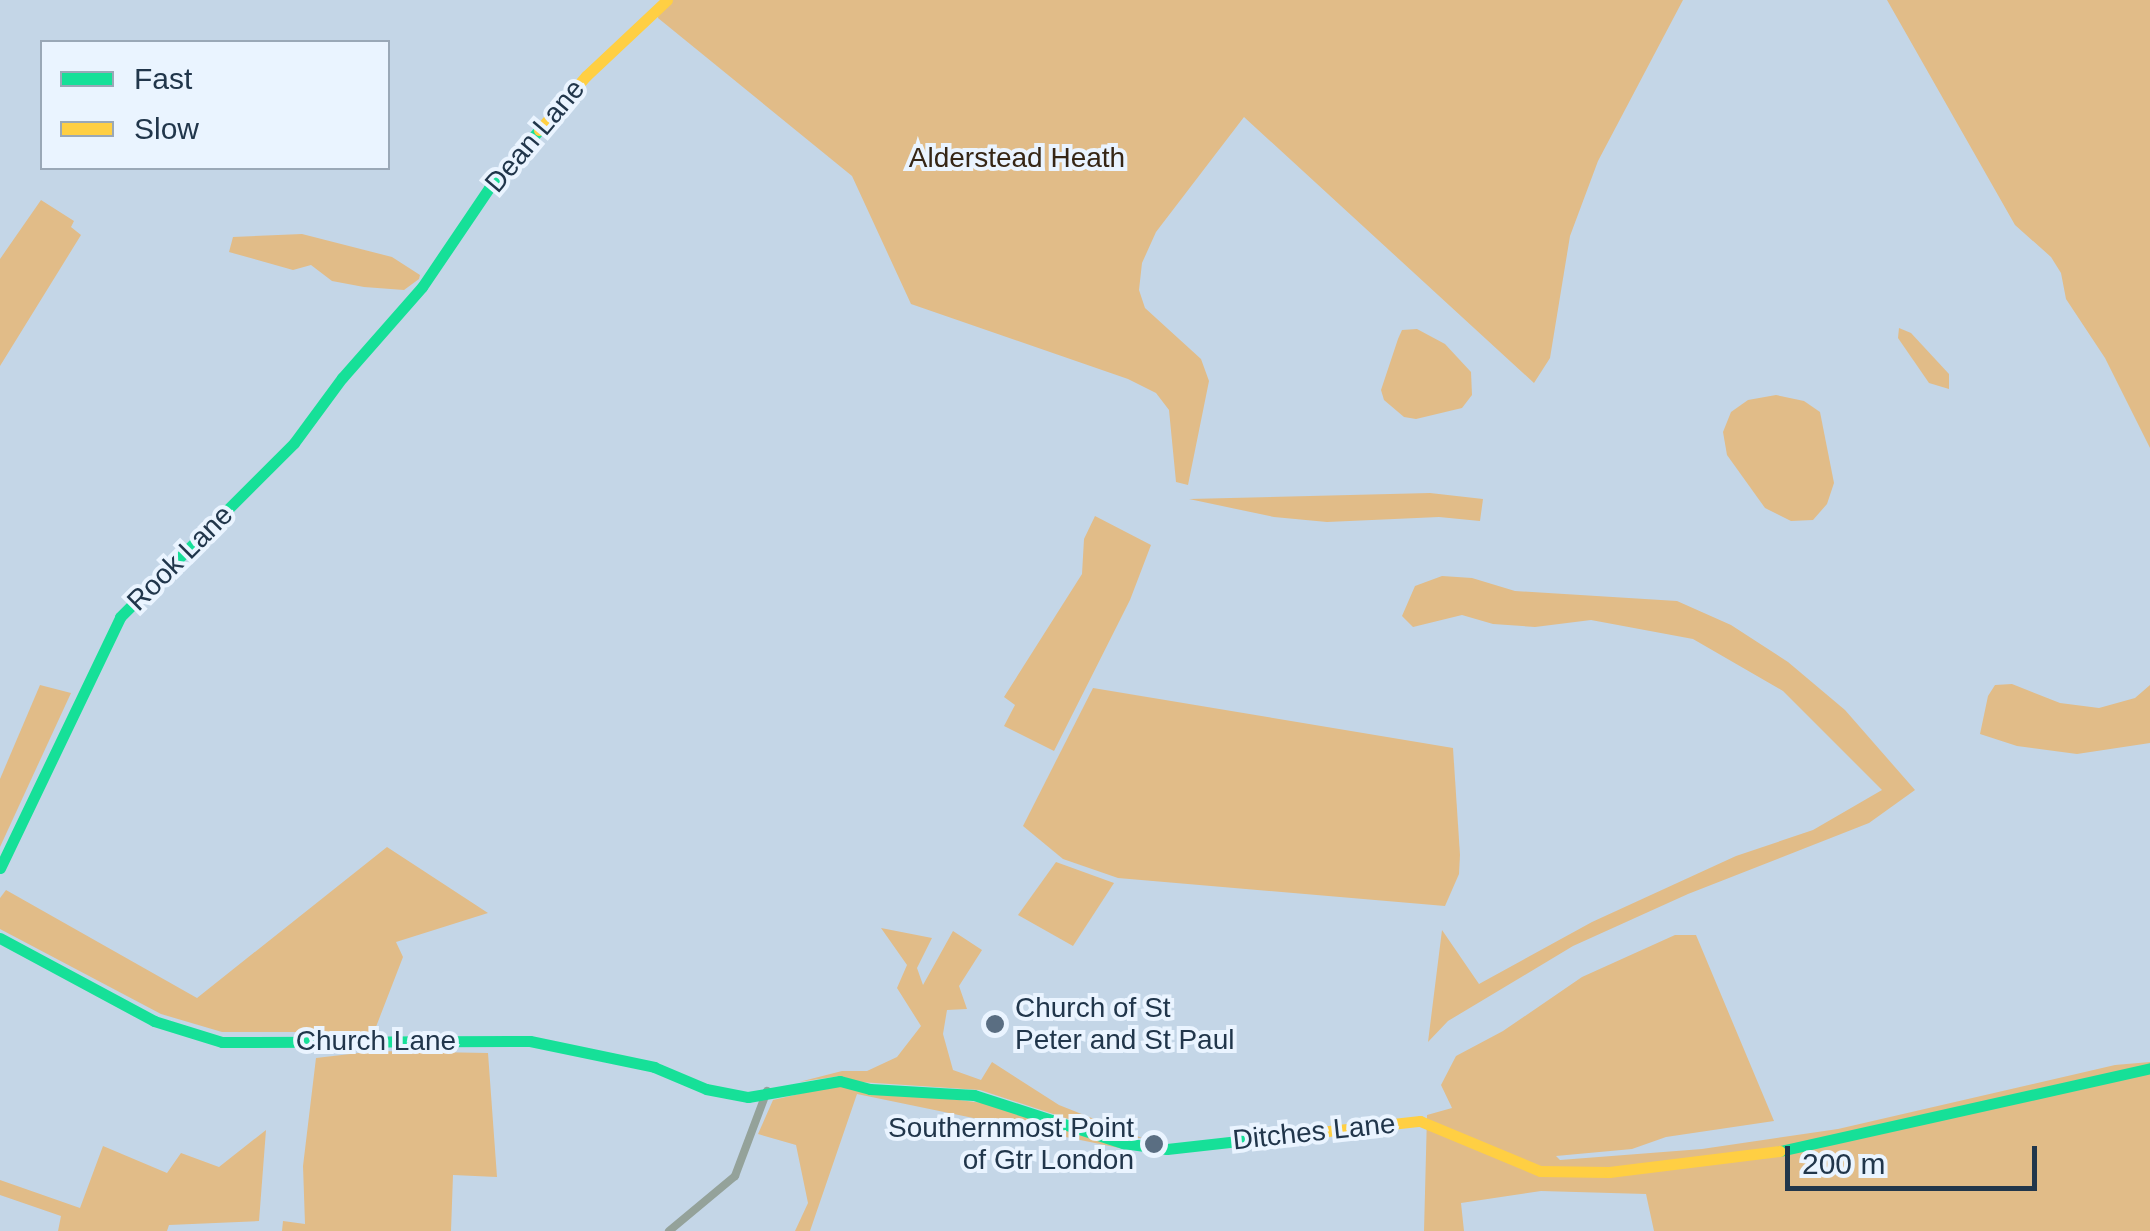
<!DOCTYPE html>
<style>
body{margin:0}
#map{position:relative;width:2150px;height:1231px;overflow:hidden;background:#c4d6e7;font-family:Helvetica,sans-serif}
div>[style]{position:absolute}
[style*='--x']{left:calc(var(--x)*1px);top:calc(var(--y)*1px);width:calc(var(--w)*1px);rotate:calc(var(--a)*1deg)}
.green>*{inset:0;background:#e1bc88}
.street>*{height:8px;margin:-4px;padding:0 4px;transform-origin:4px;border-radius:4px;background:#94a29a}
.fast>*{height:11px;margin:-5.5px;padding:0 5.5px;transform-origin:5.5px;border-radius:5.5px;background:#16e098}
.slow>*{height:11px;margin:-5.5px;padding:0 5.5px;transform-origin:5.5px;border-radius:5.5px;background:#ffcf43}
.dots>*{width:28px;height:28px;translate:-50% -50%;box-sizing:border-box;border:5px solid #eaf4ff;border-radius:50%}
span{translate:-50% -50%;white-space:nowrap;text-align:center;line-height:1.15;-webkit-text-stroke:8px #eaf4ff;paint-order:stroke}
.street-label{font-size:28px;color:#21364b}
.park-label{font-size:28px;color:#362615}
.poi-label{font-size:28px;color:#21364b}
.left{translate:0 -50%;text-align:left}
.right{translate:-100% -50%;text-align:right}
.legend{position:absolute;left:40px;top:40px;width:350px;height:130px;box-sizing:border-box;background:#eaf4ff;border:2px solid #9aa8b7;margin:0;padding:12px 18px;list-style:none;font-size:30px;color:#21364b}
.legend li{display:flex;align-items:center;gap:20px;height:50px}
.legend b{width:50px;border:2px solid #9aa8b7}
.scale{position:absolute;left:1785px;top:1146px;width:252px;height:45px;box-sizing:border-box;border:5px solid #21364b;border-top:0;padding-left:12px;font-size:30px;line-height:35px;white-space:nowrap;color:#21364b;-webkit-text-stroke:8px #eaf4ff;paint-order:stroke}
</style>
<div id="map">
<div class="green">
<div style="clip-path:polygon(669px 0,1683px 0,1598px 161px,1570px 236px,1550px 358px,1534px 383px,1244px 117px,1156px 232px,1142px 263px,1139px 290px,1145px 308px,1201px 359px,1209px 381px,1188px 485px,1176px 482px,1169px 410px,1156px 393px,1128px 379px,911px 304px,852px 176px,658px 18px,659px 8px)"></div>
<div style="clip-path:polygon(1887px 0,2150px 0,2150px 448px,2105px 358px,2066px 299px,2061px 273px,2051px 257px,2015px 225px)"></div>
<div style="clip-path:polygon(41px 200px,74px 221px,71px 227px,81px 235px,0 366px,0 259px)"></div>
<div style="clip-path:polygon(302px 234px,392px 257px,420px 275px,419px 279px,404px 290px,364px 287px,332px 281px,311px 265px,293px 270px,229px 252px,233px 237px)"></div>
<div style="clip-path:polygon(1899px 328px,1911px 333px,1949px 374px,1949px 389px,1929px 383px,1898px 338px)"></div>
<div style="clip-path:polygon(1417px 329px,1445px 344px,1471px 372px,1472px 395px,1462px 408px,1416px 419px,1404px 417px,1384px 400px,1381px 390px,1398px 339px,1402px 330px)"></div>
<div style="clip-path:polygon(1776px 395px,1804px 401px,1820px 412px,1834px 483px,1827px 504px,1813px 520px,1791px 521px,1765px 508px,1727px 455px,1723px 432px,1731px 412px,1748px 400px)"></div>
<div style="clip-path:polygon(1430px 493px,1483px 499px,1480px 521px,1439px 517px,1327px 522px,1274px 517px,1189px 499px)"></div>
<div style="clip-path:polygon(1095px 516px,1151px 545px,1130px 600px,1054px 751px,1004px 726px,1015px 705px,1004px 697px,1082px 574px,1084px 539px)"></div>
<div style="clip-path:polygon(1442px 576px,1472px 578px,1515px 591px,1677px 601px,1731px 625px,1788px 662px,1845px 710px,1915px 790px,1869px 823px,1688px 894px,1573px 946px,1448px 1021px,1428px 1042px,1442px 930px,1479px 984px,1592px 922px,1736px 856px,1813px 830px,1882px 790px,1783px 691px,1693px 639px,1591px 620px,1535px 627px,1493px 624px,1462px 615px,1413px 627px,1402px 616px,1415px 586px)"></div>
<div style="clip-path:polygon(2012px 684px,2060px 703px,2099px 708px,2135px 698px,2150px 685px,2150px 743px,2077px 754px,2017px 746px,1980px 734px,1988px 696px,1995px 685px)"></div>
<div style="clip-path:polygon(40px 685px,71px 693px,0 847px,0 779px)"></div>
<div style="clip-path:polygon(1093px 688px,1453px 748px,1460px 855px,1459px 874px,1445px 906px,1118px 878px,1063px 859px,1023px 826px)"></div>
<div style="clip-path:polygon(387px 847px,488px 913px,396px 942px,403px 957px,374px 1032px,222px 1032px,161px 1014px,0 929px,0 898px,6px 890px,197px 998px)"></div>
<div style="clip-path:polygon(1056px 862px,1114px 883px,1073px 946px,1018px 915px)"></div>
<div style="clip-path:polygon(881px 928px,932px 938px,917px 968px,923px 985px,953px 931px,982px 950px,959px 986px,967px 1009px,947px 1010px,943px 1034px,953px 1070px,981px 1080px,992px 1062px,1059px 1105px,1142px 1138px,1126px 1138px,980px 1090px,860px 1082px,840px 1076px,799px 1082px,842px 1071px,867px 1071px,897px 1057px,921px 1026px,897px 988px,907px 965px)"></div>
<div style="clip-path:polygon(1675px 935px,1696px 935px,1774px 1121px,1666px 1137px,1632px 1149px,1556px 1156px,1560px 1160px,1702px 1149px,1838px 1129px,2115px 1065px,2150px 1062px,2150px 1231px,1654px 1231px,1646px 1194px,1541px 1191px,1461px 1203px,1464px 1231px,1424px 1231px,1427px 1115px,1452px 1108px,1441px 1085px,1456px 1056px,1503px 1031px,1582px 977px)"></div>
<div style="clip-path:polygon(376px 1051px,488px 1053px,497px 1177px,453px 1175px,451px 1231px,282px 1231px,283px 1221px,305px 1224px,303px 1166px,316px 1058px)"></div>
<div style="clip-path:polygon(838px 1085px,983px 1103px,1124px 1149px,857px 1094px,810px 1231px,795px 1231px,808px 1203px,796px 1145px,758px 1134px,773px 1100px)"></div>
<div style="clip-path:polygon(266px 1130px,259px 1221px,169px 1225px,167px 1231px,58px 1231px,61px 1216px,0 1195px,0 1180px,80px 1208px,103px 1146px,167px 1173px,181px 1153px,219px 1167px)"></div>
</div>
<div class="street">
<div style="--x:669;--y:1231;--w:86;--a:-39.8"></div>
<div style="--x:735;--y:1176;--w:91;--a:-69.4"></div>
</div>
<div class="fast">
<div style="--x:0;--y:868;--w:278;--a:-64.4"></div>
<div style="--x:120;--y:617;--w:246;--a:-45"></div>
<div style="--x:294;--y:443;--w:81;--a:-53.6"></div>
<div style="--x:342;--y:378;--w:121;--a:-48.7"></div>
<div style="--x:422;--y:287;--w:120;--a:-55.9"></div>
<div style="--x:489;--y:188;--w:77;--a:-49.2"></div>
<div style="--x:0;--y:938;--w:175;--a:28.3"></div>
<div style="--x:154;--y:1021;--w:71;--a:17.2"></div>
<div style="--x:222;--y:1042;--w:308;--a:-0.2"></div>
<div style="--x:530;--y:1041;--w:127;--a:11.8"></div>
<div style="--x:654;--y:1067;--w:56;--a:22.9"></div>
<div style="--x:706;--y:1089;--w:43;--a:10.8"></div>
<div style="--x:748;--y:1097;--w:93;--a:-9.9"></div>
<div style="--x:840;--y:1081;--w:31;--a:15"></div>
<div style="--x:870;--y:1089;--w:104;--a:3.3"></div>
<div style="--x:974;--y:1095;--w:157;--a:17.9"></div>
<div style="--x:1123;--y:1143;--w:44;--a:7.8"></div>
<div style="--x:1167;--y:1149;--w:90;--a:-6.4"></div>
<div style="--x:1780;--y:1151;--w:379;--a:-12.6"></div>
</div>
<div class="slow">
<div style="--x:539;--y:130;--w:72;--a:-49"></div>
<div style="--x:586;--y:76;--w:111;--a:-43.2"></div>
<div style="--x:1256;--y:1139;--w:165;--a:-6.3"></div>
<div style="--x:1420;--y:1121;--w:130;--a:22.6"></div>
<div style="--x:1540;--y:1171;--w:69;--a:0.8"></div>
<div style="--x:1609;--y:1172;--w:172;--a:-7"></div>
</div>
<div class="dots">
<div style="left:995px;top:1024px;background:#5a6e82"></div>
<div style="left:1154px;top:1144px;background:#5a6e82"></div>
</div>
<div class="street-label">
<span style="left:535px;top:136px;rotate:-50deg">Dean Lane</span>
<span style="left:180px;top:558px;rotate:-45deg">Rook Lane</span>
<span style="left:376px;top:1041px">Church Lane</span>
<span style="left:1314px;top:1132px;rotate:-6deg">Ditches Lane</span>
</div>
<div class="park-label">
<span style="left:1017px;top:158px">Alderstead Heath</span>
</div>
<div class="poi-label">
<span class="left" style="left:1015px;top:1024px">Church of St<br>Peter and St Paul</span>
<span class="right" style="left:1134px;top:1144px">Southernmost Point<br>of Gtr London</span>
</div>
<ul class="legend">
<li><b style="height:12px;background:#16e098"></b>Fast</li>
<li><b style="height:12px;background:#ffcf43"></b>Slow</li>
</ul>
<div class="scale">200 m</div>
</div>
